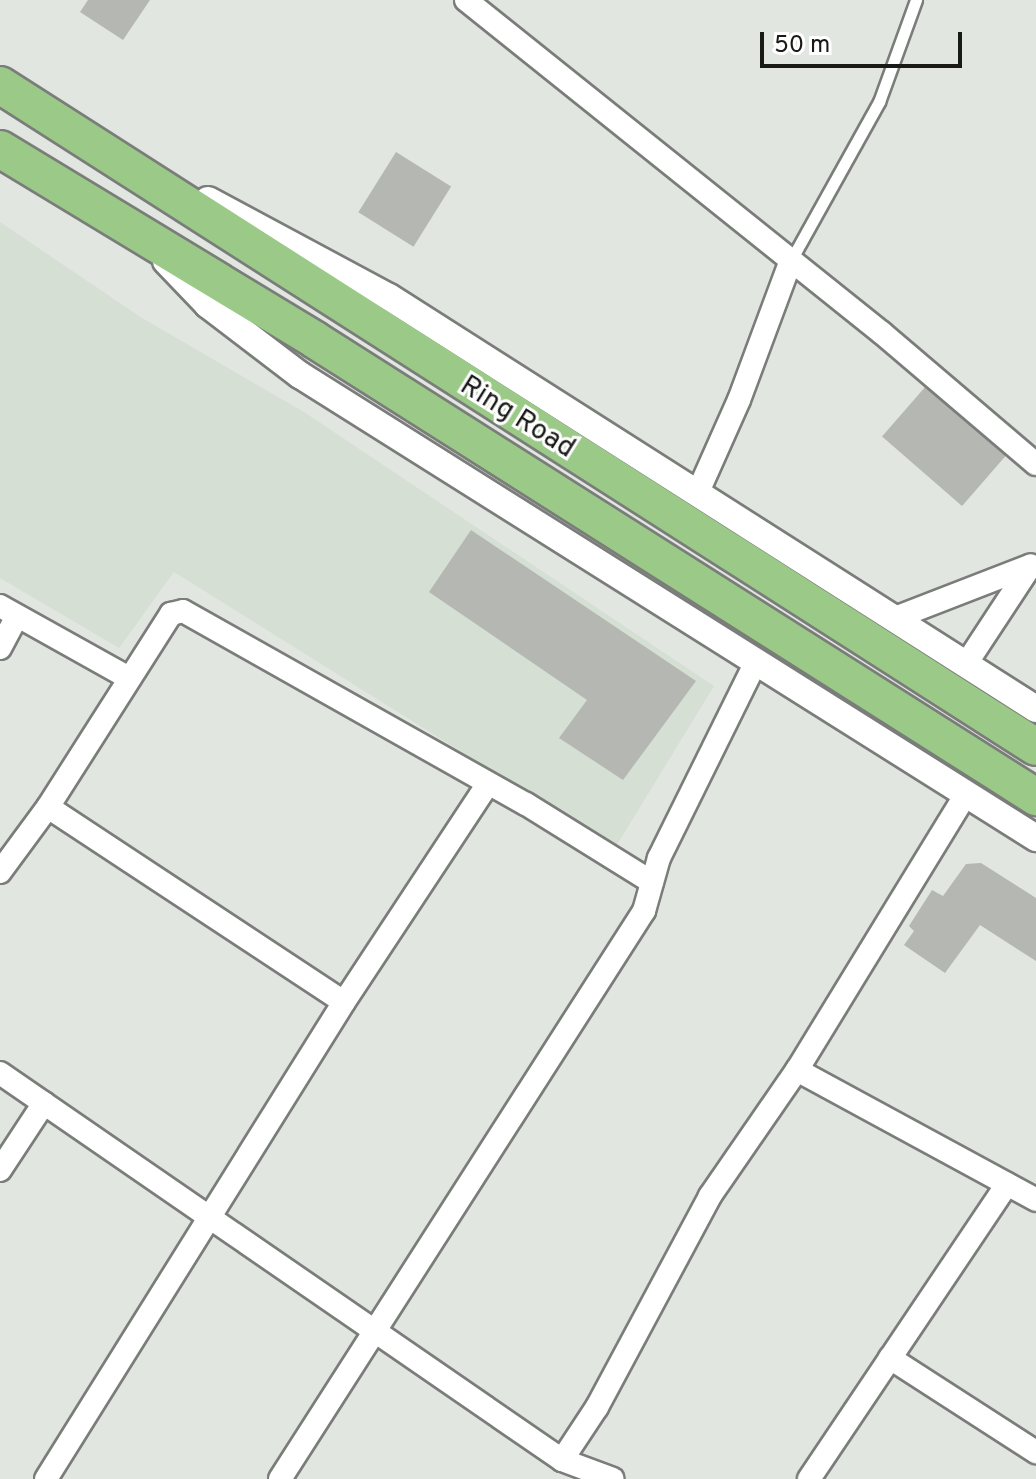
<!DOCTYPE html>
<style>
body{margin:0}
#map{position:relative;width:1036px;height:1479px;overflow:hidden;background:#e2e6e1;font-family:Overpass,sans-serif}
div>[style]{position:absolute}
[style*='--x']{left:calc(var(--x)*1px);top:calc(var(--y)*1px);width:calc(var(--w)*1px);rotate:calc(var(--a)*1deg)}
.built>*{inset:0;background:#d6dfd3}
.building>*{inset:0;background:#b4b7b2;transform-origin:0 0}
.roads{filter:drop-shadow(2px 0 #7a7d79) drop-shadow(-2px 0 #7a7d79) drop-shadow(0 2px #7a7d79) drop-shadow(0 -2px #7a7d79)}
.service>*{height:11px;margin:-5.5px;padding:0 5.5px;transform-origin:5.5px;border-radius:5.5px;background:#fff}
.minor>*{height:22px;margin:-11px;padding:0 11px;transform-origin:11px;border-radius:11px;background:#fff}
.tertiary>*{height:26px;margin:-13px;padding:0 13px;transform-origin:13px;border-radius:13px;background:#fff}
.trunk>*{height:36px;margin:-18px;padding:0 18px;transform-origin:18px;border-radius:18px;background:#9bca88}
span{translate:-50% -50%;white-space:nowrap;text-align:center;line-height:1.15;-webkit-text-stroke:6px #fff;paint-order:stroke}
.street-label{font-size:28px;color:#191a18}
.scale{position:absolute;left:760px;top:32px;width:202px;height:36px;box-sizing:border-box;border:4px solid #191a18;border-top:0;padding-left:10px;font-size:24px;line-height:28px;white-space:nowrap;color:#191a18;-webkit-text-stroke:6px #fff;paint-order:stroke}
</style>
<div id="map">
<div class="built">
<div style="clip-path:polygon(0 222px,142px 318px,304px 412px,714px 686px,615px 848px,174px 572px,119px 648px,0 578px)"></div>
</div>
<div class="building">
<div style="clip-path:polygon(88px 0,150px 0,123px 40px,80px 12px)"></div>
<div style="left:396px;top:152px;width:65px;height:71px;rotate:32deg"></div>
<div style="left:926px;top:386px;width:106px;height:67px;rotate:41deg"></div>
<div style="clip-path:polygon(471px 530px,696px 681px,623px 780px,559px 738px,587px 700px,429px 592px)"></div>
<div style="clip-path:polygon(981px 863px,1036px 898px,1036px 961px,980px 925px,945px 973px,904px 945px,914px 931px,909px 926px,932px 890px,943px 896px,966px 864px)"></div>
</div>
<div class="roads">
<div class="service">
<div style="--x:791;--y:260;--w:181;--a:-60.9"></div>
<div style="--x:879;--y:102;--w:109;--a:-70.1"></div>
</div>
<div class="minor">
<div style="--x:466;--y:0;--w:533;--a:38.68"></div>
<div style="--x:882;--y:333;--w:202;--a:40.4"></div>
<div style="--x:698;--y:492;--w:101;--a:-66"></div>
<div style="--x:739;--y:400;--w:149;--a:-69.6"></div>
<div style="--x:0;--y:606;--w:148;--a:29.2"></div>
<div style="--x:895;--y:618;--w:144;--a:-21.2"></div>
<div style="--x:0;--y:648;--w:36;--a:-62"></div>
<div style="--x:966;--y:664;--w:118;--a:-56.7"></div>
<div style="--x:48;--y:807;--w:354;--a:33.4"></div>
<div style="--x:0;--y:872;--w:81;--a:-53.6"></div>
<div style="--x:48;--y:807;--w:229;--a:-57.5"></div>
<div style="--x:171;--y:614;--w:12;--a:-14"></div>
<div style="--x:183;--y:611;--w:394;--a:29.4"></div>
<div style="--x:526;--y:804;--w:148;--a:31.8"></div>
<div style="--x:797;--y:1070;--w:272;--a:28.5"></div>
<div style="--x:0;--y:1073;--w:682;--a:34.55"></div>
<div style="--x:562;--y:1460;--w:54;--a:20.4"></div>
<div style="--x:0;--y:1170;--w:80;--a:-56.7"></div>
<div style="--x:890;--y:1358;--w:174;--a:32.8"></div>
<div style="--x:562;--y:1460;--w:64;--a:-56.6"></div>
<div style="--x:597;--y:1407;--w:239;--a:-61.8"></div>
<div style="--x:710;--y:1196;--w:153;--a:-55.4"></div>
<div style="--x:797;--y:1070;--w:324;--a:-58.5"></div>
<div style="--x:46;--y:1479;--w:562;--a:-58.01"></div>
<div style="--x:344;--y:1002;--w:261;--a:-56.6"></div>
<div style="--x:280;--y:1479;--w:675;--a:-57.35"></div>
<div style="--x:644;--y:911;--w:55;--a:-74.2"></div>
<div style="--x:659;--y:858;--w:219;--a:-63.7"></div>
<div style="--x:809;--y:1479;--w:355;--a:-56.1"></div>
</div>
<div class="tertiary">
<div style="--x:208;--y:200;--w:205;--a:28.2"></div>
<div style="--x:389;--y:297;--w:767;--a:32.49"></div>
<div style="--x:166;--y:261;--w:61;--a:46.3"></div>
<div style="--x:208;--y:305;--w:116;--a:37.3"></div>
<div style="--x:300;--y:375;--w:870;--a:32.17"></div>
</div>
<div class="trunk">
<div style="--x:0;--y:85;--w:1229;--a:32.58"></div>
<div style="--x:0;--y:149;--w:368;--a:31.2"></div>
<div style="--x:315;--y:340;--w:854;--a:32.37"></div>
</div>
</div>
<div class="street-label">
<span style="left:517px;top:418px;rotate:32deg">Ring Road</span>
</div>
<div class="scale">50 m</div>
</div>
